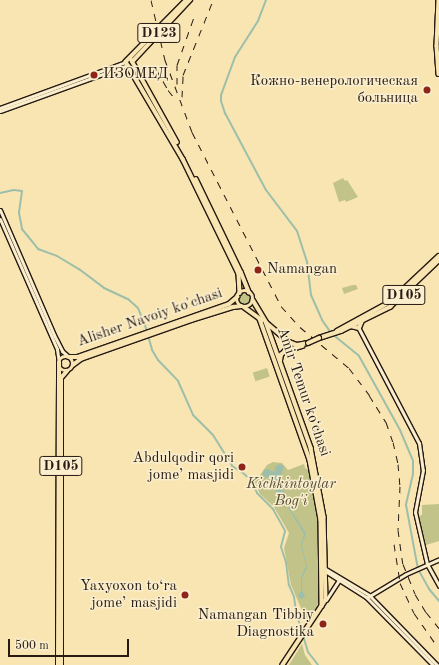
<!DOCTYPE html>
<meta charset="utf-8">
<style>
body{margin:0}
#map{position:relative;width:439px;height:665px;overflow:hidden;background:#f8e5b2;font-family:"Old Standard TT",serif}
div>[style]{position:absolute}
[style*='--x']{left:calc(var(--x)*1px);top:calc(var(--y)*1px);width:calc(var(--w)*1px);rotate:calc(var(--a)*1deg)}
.green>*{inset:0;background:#c2c389;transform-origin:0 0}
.round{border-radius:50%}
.water>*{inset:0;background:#9dbfaa}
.canal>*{height:2px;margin:-1px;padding:0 1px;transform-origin:1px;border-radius:1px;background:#9dbfaa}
.roads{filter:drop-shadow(1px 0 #261a13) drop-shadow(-1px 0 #261a13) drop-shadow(0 1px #261a13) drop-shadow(0 -1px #261a13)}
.secondary>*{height:3px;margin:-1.5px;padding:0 1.5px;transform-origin:1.5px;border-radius:1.5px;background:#faeecd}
.primary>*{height:3.5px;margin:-1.75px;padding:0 1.75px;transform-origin:1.75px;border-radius:1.75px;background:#f8e5b2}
.primary>.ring{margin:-1.75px;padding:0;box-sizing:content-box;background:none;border:3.5px solid #f8e5b2;border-radius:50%}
.rail>*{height:1px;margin-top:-0.5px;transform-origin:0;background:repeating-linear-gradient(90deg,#261a13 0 7px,transparent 0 14px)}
.bridges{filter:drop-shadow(1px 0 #261a13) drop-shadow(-1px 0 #261a13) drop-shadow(0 1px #261a13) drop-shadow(0 -1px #261a13)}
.primary-bridge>*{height:3.5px;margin:-1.75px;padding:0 1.75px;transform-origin:1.75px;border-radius:1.75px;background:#f8e5b2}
.dots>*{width:11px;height:11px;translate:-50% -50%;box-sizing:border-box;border:2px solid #faeecd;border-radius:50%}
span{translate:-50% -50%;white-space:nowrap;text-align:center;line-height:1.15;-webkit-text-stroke:3px #faeecd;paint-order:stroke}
.shield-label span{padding:1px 3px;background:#faeecd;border:1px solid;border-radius:3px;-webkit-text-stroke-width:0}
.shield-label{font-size:14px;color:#261a13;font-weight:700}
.poi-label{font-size:15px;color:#261a13}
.left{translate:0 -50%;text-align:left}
.right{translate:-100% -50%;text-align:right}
.street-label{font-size:15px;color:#261a13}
.park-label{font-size:15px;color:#554d36;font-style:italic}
.scale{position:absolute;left:8px;top:639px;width:121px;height:18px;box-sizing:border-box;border:2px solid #261a13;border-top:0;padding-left:5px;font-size:12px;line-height:14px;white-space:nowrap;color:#261a13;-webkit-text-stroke:3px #faeecd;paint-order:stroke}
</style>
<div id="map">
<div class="green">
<div style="clip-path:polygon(343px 178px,345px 181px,347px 180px,358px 197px,346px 202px,345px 200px,339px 202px,333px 183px)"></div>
<div style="clip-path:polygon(353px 285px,356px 285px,358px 289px,344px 294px,342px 288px)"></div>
<div class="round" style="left:239px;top:293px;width:12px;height:12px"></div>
<div style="left:267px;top:368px;width:9px;height:15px;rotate:72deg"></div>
<div style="clip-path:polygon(273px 462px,282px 463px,288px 470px,304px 464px,305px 468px,310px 470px,318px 519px,320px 595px,317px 607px,307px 622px,291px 585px,284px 548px,289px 533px,274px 507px,260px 494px,254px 481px,260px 475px,267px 465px)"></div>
<div style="clip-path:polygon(439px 504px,439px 541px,426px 545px,418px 516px,422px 515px,422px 505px)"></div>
<div style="clip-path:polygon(302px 644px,305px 655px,312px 665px,289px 665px)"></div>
</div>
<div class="water">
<div style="clip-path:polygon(280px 464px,284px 466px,281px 477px,287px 504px,306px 533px,302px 545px,307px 568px,302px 578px,302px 590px,305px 597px,301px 599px,298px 596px,301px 591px,301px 577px,306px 566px,301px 545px,304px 534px,287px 506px,277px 502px,275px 482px,262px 475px,264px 470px,268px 469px,274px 472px,276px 466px)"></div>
</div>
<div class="canal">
<div style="--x:266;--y:0;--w:22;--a:111"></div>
<div style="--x:258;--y:21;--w:43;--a:122.6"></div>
<div style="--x:235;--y:57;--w:40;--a:110.2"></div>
<div style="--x:221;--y:95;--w:6;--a:90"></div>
<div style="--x:221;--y:101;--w:13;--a:72"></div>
<div style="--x:225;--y:113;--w:87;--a:62"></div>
<div style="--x:266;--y:190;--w:51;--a:52.9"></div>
<div style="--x:297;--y:231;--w:33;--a:72"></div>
<div style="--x:307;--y:262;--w:33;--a:83"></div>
<div style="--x:311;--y:295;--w:27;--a:66"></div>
<div style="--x:322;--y:320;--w:16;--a:55"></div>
<div style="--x:331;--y:333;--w:36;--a:39"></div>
<div style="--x:359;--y:356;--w:85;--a:61"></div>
<div style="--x:400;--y:430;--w:34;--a:67"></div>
<div style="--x:413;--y:461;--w:13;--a:90"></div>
<div style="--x:413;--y:474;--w:32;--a:103"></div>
<div style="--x:406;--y:505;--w:65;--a:79.4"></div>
<div style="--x:418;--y:569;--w:23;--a:61"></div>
<div style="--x:429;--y:589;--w:16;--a:50"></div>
<div style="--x:0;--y:193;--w:14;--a:-12"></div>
<div style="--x:14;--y:190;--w:8;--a:7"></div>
<div style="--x:22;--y:191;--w:22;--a:98"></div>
<div style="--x:19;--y:213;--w:16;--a:79"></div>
<div style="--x:22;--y:229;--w:26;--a:51"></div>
<div style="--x:38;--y:249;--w:20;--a:20"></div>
<div style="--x:57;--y:256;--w:26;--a:31"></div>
<div style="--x:79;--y:269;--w:31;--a:37"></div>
<div style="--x:104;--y:288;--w:26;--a:25"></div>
<div style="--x:128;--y:299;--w:13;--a:42"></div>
<div style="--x:138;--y:308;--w:18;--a:68"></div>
<div style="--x:145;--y:325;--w:26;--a:74"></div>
<div style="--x:152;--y:350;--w:12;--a:59"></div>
<div style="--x:158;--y:360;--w:29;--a:46"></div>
<div style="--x:178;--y:381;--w:37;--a:66"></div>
<div style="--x:193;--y:415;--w:28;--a:45"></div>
<div style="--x:213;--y:435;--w:36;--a:58"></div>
<div style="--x:232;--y:466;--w:13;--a:32"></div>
<div style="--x:243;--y:473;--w:11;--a:41"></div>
<div style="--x:251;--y:480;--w:14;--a:65"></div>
<div style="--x:257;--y:493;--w:23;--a:45"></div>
<div style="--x:273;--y:509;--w:25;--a:61"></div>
<div style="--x:285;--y:531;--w:16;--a:104"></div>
<div style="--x:281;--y:547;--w:16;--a:72"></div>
<div style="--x:286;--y:562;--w:23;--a:83"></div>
<div style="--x:289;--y:585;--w:13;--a:67"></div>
<div style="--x:294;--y:597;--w:15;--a:82"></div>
<div style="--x:296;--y:612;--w:42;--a:73.3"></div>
<div style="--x:308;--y:652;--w:16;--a:52"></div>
</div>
<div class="roads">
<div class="secondary">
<div style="--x:0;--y:108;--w:134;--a:-20.1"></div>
<div style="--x:0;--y:111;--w:136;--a:-19.8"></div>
<div style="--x:0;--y:210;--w:136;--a:66.6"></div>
<div style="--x:54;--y:335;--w:18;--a:63"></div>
<div style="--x:62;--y:351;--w:9;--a:41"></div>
<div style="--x:0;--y:219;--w:142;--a:66.3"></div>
<div style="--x:57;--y:349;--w:14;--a:82"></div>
<div style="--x:358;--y:327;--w:131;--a:62.3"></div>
<div style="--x:419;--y:443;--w:27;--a:82"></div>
<div style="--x:423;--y:470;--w:43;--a:100.8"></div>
<div style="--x:415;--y:512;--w:53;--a:77"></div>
<div style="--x:427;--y:564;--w:25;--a:61"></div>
<div style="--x:324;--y:568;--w:52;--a:31"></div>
<div style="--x:369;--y:595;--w:98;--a:45.8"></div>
<div style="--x:325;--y:571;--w:49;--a:32.4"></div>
<div style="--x:366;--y:597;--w:95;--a:45.4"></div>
<div style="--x:368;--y:597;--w:44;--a:-31.2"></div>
<div style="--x:406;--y:574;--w:36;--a:-24"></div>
<div style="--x:326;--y:600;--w:24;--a:-57"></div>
</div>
<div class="primary">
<div style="--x:187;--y:0;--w:87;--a:134.5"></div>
<div style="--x:126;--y:62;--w:113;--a:59.6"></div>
<div style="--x:183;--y:159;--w:128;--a:64"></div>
<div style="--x:239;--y:274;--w:19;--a:87"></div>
<div style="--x:439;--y:0;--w:46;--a:92.5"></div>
<div style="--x:437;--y:46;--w:28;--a:86"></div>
<div style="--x:131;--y:59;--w:95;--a:61"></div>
<div style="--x:132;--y:62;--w:85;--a:-46.9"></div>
<div style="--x:196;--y:179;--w:103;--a:64.2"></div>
<div style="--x:241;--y:272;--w:22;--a:68"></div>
<div class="ring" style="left:237px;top:291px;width:12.5px;height:12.5px"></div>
<div style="--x:253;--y:300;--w:26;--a:59"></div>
<div style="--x:266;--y:322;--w:134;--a:70.3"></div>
<div style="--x:311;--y:448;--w:70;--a:79.3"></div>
<div style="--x:324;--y:517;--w:83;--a:88.6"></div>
<div style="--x:326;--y:600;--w:78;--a:123.5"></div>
<div style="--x:244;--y:307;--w:22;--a:36"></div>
<div style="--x:260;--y:319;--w:150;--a:70.5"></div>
<div style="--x:310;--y:460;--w:61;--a:79.6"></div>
<div style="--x:321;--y:520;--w:86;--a:89.3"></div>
<div style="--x:267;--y:323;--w:29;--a:41"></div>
<div style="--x:289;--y:342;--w:9;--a:21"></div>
<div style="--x:297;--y:345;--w:11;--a:-10"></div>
<div style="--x:351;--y:326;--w:8;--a:14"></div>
<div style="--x:359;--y:328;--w:8;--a:-67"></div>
<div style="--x:337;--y:331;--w:60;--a:-28.7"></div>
<div style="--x:390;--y:302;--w:67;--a:-43.2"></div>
<div style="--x:319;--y:338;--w:23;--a:-18"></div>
<div style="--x:341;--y:331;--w:55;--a:-26.1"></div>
<div style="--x:390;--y:307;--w:68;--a:-43.8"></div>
<div class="ring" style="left:59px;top:357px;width:10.5px;height:10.5px"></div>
<div style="--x:69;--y:357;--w:9;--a:0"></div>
<div style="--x:78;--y:357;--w:160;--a:-19.3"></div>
<div style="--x:229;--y:304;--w:11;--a:-41"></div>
<div style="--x:280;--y:361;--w:6;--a:-81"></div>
<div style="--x:281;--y:355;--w:6;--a:-45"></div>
<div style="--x:285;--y:351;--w:18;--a:-16"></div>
<div style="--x:73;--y:365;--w:10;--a:-37"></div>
<div style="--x:81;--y:359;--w:117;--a:-19.5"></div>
<div style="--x:191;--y:320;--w:44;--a:-17.2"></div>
<div style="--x:233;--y:307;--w:8;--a:-7"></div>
<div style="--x:58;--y:665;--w:302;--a:-89.8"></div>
<div style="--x:61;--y:665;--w:287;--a:-90"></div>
<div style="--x:61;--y:378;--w:9;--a:-49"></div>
</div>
</div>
<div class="rail">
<div style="--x:151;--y:0;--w:62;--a:76.9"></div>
<div style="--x:165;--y:60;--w:77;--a:69.4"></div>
<div style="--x:192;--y:132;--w:195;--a:62.9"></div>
<div style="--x:281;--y:306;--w:28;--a:48"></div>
<div style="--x:300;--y:327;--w:64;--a:39.9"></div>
<div style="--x:349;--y:368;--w:34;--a:53"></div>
<div style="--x:369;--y:395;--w:32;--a:58"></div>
<div style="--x:386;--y:422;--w:21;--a:71"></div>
<div style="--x:393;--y:442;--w:23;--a:77"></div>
<div style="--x:398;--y:464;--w:22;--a:85"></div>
<div style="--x:400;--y:486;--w:44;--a:92.6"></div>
<div style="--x:398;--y:530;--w:34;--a:82"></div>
<div style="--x:403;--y:564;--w:32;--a:68"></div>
<div style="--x:415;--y:594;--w:21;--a:59"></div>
<div style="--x:426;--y:612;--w:21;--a:51"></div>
<div style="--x:156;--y:69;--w:24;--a:60"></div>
<div style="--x:168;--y:90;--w:14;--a:51"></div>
<div style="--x:177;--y:84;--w:19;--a:-90"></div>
<div style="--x:177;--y:65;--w:51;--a:-70.5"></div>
<div style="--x:182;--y:97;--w:22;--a:-87"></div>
<div style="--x:183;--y:75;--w:78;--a:-68.1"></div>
<div style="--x:394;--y:544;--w:39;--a:81"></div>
<div style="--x:400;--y:583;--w:33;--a:65"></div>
<div style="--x:414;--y:613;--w:38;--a:55"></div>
</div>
<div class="bridges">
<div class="primary-bridge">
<div style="--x:308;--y:343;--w:12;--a:-24"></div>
</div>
</div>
<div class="dots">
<div style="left:94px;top:75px;background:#8f2418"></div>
<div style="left:427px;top:90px;background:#8f2418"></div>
<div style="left:258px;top:270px;background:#8f2418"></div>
<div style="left:242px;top:467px;background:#8f2418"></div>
<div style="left:185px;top:595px;background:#8f2418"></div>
<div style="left:323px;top:624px;background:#8f2418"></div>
</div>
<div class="shield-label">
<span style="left:159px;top:33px">D123</span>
<span style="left:404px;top:295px">D105</span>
<span style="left:61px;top:466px">D105</span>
</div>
<div class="poi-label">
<span class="left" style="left:103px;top:75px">ИЗОМЕД</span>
<span class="right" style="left:418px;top:90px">Кожно-венерологическая<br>больница</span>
<span class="left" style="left:267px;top:270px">Namangan</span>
<span class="right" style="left:234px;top:467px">Abdulqodir qori<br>jome’ masjidi</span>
<span class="right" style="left:177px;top:595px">Yaxyoxon to‘ra<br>jome’ masjidi</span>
<span class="right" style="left:314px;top:624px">Namangan Tibbiy<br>Diagnostika</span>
</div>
<div class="street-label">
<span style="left:150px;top:318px;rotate:-19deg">Alisher Navoiy ko'chasi</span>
<span style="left:303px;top:392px;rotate:71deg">Amir Temur koʻchasi</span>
</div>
<div class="park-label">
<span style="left:291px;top:493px">Kichkintoylar<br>Bog'i</span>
</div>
<div class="scale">500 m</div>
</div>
